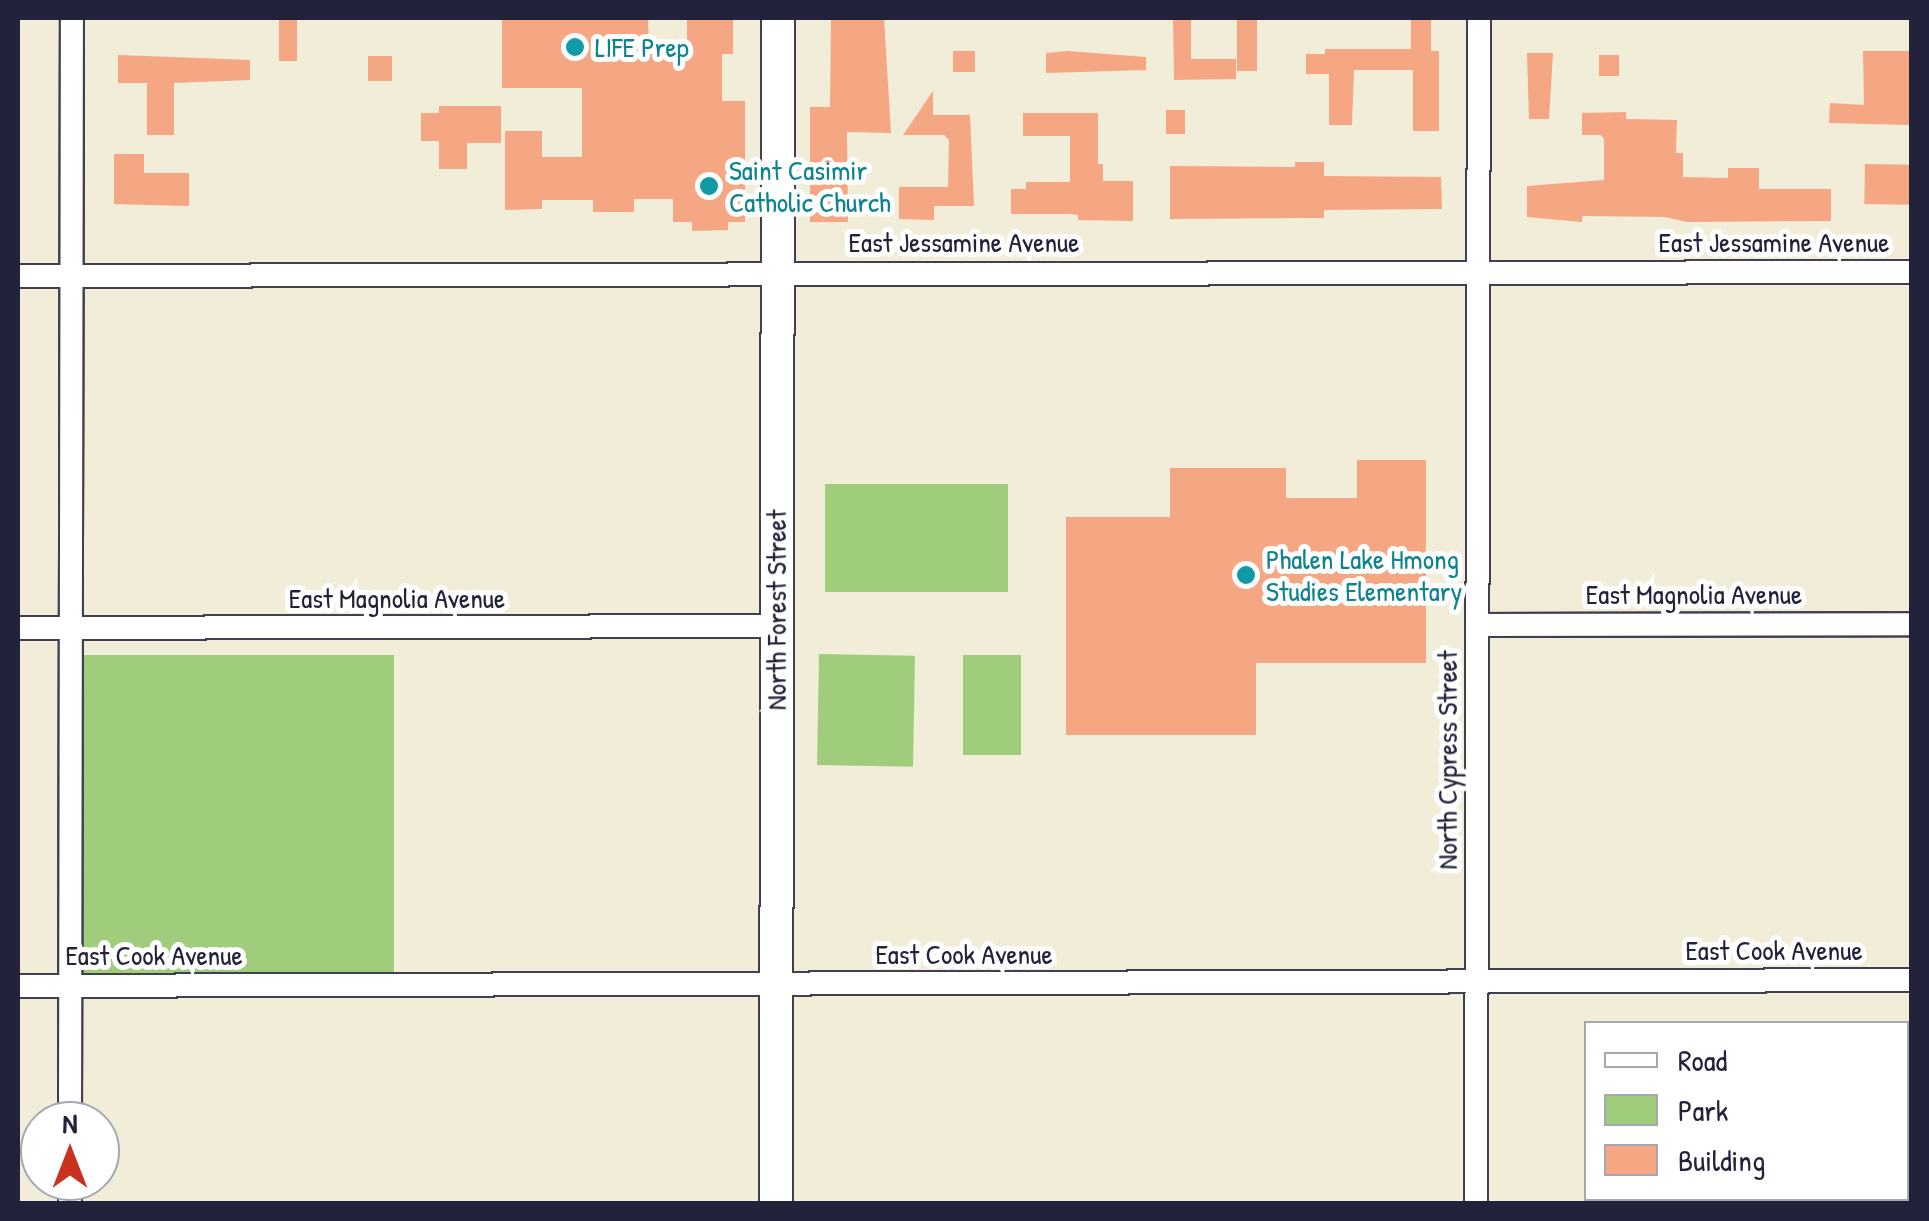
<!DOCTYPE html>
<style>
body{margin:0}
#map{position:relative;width:1929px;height:1221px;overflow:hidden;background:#f2edd8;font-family:"Patrick Hand",sans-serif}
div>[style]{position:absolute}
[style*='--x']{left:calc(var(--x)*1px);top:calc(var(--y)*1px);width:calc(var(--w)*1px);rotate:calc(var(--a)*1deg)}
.green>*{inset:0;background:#9fcd7b;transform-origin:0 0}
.building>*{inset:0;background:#f5a784;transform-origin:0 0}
.roads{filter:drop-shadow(2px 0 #414053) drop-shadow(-2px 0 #414053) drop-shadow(0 2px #414053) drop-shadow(0 -2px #414053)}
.street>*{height:22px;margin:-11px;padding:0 11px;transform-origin:11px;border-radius:11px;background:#fff}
.secondary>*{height:32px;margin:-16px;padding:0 16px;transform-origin:16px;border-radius:16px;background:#fff}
.dots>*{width:28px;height:28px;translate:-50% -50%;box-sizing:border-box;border:5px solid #fff;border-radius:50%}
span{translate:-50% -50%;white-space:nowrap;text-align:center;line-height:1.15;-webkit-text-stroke:10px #fff;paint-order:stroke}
.culture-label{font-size:28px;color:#0d838f}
.left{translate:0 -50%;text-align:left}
.street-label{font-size:28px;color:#22223b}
.frame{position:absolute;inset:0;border:20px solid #22223b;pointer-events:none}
.legend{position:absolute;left:1584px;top:1021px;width:325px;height:180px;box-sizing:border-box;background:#fff;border:2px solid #a7a7b1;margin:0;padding:12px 18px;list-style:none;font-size:30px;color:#22223b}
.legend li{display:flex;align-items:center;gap:20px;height:50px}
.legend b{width:50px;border:2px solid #a7a7b1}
.north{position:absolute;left:20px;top:1101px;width:100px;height:100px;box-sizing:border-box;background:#fff;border:2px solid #a7a7b1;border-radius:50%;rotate:0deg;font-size:28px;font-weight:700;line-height:40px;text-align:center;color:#22223b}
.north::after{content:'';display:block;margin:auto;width:35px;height:45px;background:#c8321e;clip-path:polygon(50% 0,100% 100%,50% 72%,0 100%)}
</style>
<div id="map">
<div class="green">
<div style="left:825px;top:484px;width:183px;height:108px"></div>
<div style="left:819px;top:654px;width:96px;height:111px;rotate:1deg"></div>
<div style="left:73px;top:655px;width:321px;height:330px"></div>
<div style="left:963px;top:655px;width:58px;height:100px"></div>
</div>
<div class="building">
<div style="left:279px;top:18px;width:18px;height:43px"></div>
<div style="clip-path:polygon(502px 18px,648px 18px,649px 54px,687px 54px,687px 18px,733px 18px,733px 54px,722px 54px,722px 101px,745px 101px,745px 222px,728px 222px,728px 230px,692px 231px,692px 222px,673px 222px,673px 199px,634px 199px,634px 212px,593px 212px,593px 200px,542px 200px,542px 209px,505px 210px,505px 131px,542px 131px,542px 157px,582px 157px,582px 88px,502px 88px)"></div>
<div style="clip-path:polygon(831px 18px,884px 18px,891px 133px,847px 132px,848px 222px,810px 222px,810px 107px,830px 107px)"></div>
<div style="clip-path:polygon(1173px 18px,1191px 18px,1191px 59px,1236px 59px,1236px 79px,1174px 80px)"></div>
<div style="left:1237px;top:18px;width:20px;height:53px"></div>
<div style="clip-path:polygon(1411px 18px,1431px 18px,1431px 51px,1439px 51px,1439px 131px,1413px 131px,1413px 70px,1354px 70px,1352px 125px,1329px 125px,1329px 74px,1306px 74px,1306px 54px,1325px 54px,1325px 49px,1411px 49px)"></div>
<div style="left:953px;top:51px;width:22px;height:21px"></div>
<div style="clip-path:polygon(1067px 51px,1146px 57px,1146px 70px,1046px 73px,1046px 53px)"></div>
<div style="clip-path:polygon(1863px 51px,1912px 51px,1912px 125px,1829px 123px,1830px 103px,1864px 105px)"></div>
<div style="clip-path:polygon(1527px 53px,1553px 53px,1549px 119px,1529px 119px)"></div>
<div style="clip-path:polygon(118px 55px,250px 60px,250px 80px,174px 83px,174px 135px,147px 135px,147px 83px,118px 83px)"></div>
<div style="left:1599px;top:55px;width:20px;height:21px"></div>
<div style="left:368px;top:56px;width:24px;height:25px"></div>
<div style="clip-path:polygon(933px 91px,933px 115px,970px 115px,974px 206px,934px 206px,934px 220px,899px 219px,899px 187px,948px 187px,949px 140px,944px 135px,903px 135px)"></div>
<div style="clip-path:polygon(439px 106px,501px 106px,501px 143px,467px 143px,467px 169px,439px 169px,439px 141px,421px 141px,421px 113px,439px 113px)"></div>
<div style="left:1166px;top:110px;width:19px;height:24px"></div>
<div style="clip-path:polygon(1626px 112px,1626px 119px,1677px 120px,1676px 153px,1683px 153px,1683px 177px,1728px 178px,1728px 168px,1759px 168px,1759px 189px,1831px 189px,1831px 221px,1687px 222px,1665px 217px,1582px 216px,1582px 222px,1527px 217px,1527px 186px,1604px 180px,1604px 139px,1601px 135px,1582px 135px,1582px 113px)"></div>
<div style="clip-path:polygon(1023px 113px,1098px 113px,1098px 164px,1103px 164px,1103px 181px,1133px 181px,1133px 221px,1078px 220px,1078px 215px,1070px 214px,1011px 214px,1011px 189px,1026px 189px,1026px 182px,1070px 182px,1070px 136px,1023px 136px)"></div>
<div style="clip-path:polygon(114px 154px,144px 154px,144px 173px,189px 173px,189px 206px,114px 204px)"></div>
<div style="clip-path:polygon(1295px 162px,1324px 162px,1324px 176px,1441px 177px,1442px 209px,1324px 210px,1324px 218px,1170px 219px,1170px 166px,1295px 167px)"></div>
<div style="left:1865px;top:164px;width:47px;height:40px;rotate:1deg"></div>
<div style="clip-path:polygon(1357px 460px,1426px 460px,1426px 663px,1256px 663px,1256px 735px,1066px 735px,1066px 517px,1170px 517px,1170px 468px,1286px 468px,1286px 498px,1357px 498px)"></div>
</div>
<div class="roads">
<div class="street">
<div style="--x:18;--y:276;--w:1894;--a:-0.12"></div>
<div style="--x:1477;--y:625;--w:435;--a:-0.1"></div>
<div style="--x:18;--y:628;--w:758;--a:-0.15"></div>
<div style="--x:18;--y:986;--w:1894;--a:-0.18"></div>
<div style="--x:70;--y:1121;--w:1103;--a:-89.9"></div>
<div style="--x:70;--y:1181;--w:23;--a:90"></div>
<div style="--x:1476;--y:1204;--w:1186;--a:-89.86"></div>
</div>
<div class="secondary">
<div style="--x:776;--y:1204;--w:1186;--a:-89.9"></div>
</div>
</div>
<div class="dots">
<div style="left:575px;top:47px;background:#0f9aa8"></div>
<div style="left:709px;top:186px;background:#0f9aa8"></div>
<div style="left:1246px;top:575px;background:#0f9aa8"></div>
</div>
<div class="culture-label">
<span class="left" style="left:595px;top:47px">LIFE Prep</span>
<span class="left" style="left:729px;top:186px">Saint Casimir<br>Catholic Church</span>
<span class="left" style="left:1266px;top:575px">Phalen Lake Hmong<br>Studies Elementary</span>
</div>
<div class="street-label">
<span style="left:964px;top:242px">East Jessamine Avenue</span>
<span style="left:1774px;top:242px">East Jessamine Avenue</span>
<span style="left:1694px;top:594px">East Magnolia Avenue</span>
<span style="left:397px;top:598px">East Magnolia Avenue</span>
<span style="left:776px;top:610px;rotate:-90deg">North Forest Street</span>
<span style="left:1447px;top:760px;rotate:-90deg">North Cypress Street</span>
<span style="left:1774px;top:950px">East Cook Avenue</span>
<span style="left:964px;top:954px">East Cook Avenue</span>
<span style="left:154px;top:955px">East Cook Avenue</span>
</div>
<div class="frame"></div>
<ul class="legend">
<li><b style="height:12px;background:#fff"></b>Road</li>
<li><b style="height:28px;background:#9fcd7b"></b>Park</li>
<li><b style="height:28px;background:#f5a784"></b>Building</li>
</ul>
<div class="north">N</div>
</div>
